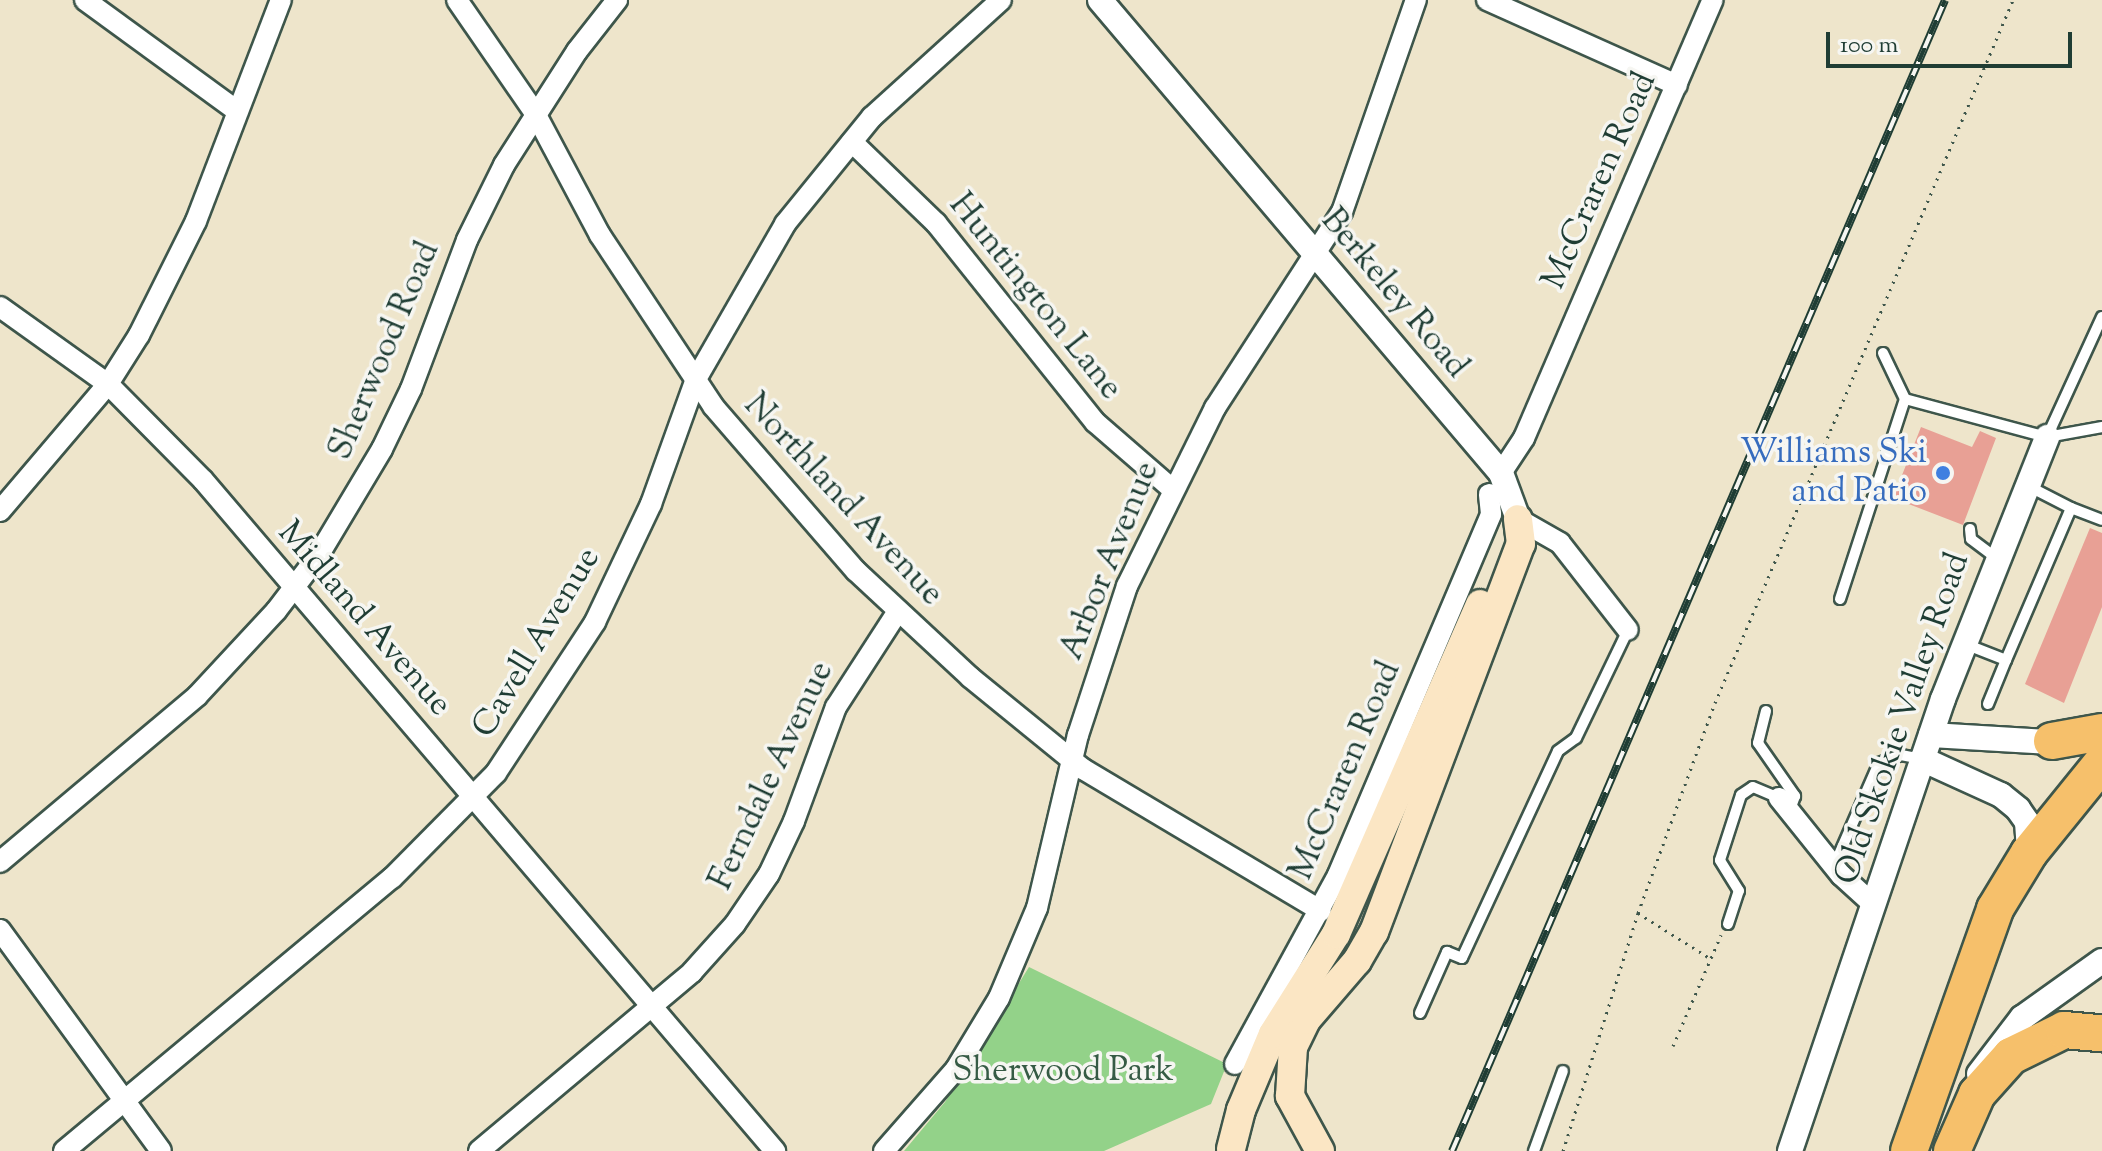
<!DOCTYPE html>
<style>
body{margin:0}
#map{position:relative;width:2102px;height:1151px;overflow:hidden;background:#eee5cb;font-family:"Sorts Mill Goudy",serif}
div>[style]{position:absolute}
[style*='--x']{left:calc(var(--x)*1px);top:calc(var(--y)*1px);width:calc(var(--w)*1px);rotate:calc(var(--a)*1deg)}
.green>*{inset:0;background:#93d289}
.building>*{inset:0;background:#e8a095}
.path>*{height:3px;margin-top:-1.5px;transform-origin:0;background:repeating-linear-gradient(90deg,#3e564b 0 2px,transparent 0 8px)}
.roads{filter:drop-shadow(2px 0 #3e564b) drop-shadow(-2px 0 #3e564b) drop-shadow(0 2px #3e564b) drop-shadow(0 -2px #3e564b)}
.service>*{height:10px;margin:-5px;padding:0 5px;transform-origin:5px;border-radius:5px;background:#fff}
.minor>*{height:20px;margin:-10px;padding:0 10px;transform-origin:10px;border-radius:10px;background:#fff}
.tertiary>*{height:24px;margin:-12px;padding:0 12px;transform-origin:12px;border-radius:12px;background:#fff}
.secondary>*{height:28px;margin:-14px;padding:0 14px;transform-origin:14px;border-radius:14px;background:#fbe6c4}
.motorway>*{height:36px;margin:-18px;padding:0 18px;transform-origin:18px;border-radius:18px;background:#f6c06b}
.rail>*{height:8px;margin-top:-4px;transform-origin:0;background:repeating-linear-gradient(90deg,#f6f6f2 0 15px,#1f3d34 0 30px);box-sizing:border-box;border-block:2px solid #1f3d34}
.dots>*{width:22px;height:22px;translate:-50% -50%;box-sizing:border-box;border:4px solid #f6f6f2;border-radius:50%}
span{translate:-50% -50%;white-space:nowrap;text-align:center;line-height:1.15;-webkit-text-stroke:7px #f6f6f2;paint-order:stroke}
.street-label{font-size:34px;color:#1f3d34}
.shop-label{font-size:34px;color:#366cbe}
.right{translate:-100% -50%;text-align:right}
.park-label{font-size:34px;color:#365b45}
.scale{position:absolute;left:1826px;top:32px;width:246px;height:36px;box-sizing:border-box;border:4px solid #1f3d34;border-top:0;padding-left:10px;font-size:24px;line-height:28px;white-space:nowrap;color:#1f3d34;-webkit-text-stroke:6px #f6f6f2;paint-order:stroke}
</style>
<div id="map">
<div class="green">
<div style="clip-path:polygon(1029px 967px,1227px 1064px,1211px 1104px,1104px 1151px,904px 1151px,945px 1102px)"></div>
</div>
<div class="building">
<div style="clip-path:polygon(1921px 427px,1972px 447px,1980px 431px,1996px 438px,1963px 525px,1893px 498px)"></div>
<div style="clip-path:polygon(2090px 528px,2102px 533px,2102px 607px,2064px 703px,2025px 684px)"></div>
</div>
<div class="path">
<div style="--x:1638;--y:913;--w:86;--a:32.2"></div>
<div style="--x:1673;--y:1046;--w:121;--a:-66.6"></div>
<div style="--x:1563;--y:1151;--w:250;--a:-72.5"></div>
<div style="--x:1638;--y:913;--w:224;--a:-69.9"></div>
<div style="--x:1715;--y:703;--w:764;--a:-67.03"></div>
</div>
<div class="roads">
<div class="service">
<div style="--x:1883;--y:353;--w:51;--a:64.4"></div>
<div style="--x:2047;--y:437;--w:132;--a:-65.4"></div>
<div style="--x:2071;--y:508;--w:33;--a:21"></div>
<div style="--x:1970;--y:529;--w:10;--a:84"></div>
<div style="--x:1971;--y:539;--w:30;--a:37"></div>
<div style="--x:1840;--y:599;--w:210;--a:-72"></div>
<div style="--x:1905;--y:399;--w:147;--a:15"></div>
<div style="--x:2047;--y:437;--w:56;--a:-10.3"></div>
<div style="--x:1965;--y:644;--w:44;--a:21.3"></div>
<div style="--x:2006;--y:660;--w:165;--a:-66.8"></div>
<div style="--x:2071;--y:508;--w:51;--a:-152.9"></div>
<div style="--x:1988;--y:704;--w:48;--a:-67.8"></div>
<div style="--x:1766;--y:711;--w:33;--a:104"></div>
<div style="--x:1758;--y:743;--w:65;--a:55.1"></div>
<div style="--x:1795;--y:796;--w:15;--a:110"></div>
<div style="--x:1834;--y:866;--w:112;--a:-66.4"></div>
<div style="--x:1879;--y:763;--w:23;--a:-20"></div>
<div style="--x:1901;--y:755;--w:21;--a:11"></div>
<div style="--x:1728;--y:924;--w:35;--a:-72"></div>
<div style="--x:1739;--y:891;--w:36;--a:-122"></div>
<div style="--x:1720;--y:860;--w:68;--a:-72.1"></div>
<div style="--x:1741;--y:795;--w:14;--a:-34"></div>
<div style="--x:1753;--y:787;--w:28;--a:23"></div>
<div style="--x:1420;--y:1013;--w:67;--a:-66.1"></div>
<div style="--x:1447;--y:952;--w:16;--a:22"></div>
<div style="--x:1462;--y:958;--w:228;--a:-65.1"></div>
<div style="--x:1558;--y:751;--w:22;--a:-36"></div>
<div style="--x:1576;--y:738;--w:120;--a:-64.3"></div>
<div style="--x:1534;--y:1151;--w:85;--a:-70.1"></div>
</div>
<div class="minor">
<div style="--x:85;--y:0;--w:187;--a:36.1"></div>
<div style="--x:457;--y:0;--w:137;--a:55.4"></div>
<div style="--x:535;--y:113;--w:138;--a:62"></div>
<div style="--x:600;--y:235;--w:205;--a:56.5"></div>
<div style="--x:713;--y:406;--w:218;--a:49.1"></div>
<div style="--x:856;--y:571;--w:156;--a:42.9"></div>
<div style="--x:970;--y:677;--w:146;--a:39.2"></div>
<div style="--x:1083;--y:769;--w:277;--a:30.8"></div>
<div style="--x:1487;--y:0;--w:208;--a:24.1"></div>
<div style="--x:852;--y:142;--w:117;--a:44"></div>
<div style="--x:936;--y:223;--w:255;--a:51.4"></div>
<div style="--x:1095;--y:422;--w:101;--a:41"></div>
<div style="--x:0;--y:307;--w:133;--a:35.5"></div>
<div style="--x:108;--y:384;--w:135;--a:45.3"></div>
<div style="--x:203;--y:480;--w:882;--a:49.55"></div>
<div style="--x:1501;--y:473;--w:42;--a:-56.7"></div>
<div style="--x:1524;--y:438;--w:477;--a:-66.7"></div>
<div style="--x:0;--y:511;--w:167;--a:-49.6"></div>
<div style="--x:108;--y:384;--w:58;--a:-57.7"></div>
<div style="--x:139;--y:335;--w:127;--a:-63.4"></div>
<div style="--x:196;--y:221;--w:237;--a:-69"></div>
<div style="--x:1518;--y:519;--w:48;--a:29.7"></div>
<div style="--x:1560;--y:543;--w:110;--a:52"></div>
<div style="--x:1779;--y:798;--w:99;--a:51.2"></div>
<div style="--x:1841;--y:875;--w:45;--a:42.3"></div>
<div style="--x:0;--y:862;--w:258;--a:-40.1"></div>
<div style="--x:197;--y:696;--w:116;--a:-47.1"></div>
<div style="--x:276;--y:611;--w:69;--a:-52.6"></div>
<div style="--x:318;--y:556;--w:125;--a:-59.1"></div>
<div style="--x:382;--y:449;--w:67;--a:-64.2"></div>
<div style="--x:411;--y:389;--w:159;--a:-69.4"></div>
<div style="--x:467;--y:240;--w:84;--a:-63.7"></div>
<div style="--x:504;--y:165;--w:135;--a:-57.4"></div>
<div style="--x:577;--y:51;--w:65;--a:-51.9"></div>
<div style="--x:0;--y:930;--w:273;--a:53.9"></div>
<div style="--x:1235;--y:1064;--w:215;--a:-61.4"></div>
<div style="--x:1338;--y:875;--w:392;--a:-67"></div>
<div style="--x:1491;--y:514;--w:20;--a:-96"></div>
<div style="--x:64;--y:1151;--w:427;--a:-39.8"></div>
<div style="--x:392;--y:878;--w:148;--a:-45.3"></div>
<div style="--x:496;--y:773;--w:181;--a:-56.7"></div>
<div style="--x:595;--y:622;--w:131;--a:-64.6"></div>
<div style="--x:651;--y:504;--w:133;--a:-70.2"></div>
<div style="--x:696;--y:379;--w:179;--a:-60.1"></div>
<div style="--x:785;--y:224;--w:138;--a:-50.9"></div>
<div style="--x:872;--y:117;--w:174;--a:-42.2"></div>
<div style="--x:479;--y:1151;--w:278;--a:-40"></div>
<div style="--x:692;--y:972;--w:64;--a:-48.1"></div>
<div style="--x:735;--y:924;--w:60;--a:-55.8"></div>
<div style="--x:769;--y:874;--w:59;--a:-64.7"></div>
<div style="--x:794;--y:821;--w:121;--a:-69.8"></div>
<div style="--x:836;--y:707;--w:114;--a:-57.1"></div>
<div style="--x:884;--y:1151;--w:109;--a:-48.7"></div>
<div style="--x:956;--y:1069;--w:83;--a:-58.8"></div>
<div style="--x:999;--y:998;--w:98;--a:-67.1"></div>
<div style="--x:1037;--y:908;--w:178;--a:-76.7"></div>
<div style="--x:1078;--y:735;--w:157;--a:-71.8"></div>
<div style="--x:1127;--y:586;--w:199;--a:-63.7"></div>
<div style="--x:1215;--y:408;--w:234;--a:-57.1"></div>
<div style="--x:1342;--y:212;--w:225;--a:-70.8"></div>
</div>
<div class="tertiary">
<div style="--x:1100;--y:0;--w:620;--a:49.71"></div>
<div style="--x:1501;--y:473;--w:49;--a:69.7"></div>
<div style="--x:1931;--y:735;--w:133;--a:3.4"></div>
<div style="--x:1922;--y:759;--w:87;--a:24.5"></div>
<div style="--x:2001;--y:795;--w:22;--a:39"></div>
<div style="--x:2018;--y:809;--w:16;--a:55"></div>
<div style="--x:2027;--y:822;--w:31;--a:86"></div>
<div style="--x:1979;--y:1074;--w:71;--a:-52.5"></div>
<div style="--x:2022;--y:1018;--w:98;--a:-35.5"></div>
<div style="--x:1790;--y:1151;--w:477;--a:-71.3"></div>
<div style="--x:1943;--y:699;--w:282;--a:-68.3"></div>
</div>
<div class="secondary">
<div style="--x:1231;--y:1149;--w:40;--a:-75.6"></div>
<div style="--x:1241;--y:1110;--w:82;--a:-67.2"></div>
<div style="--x:1273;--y:1034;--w:118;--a:-57.8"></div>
<div style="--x:1336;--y:934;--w:360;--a:-66.4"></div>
<div style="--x:1320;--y:1151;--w:63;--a:-118.6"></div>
<div style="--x:1290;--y:1096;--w:49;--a:-86.5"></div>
<div style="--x:1293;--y:1047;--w:30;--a:-64"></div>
<div style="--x:1306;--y:1020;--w:78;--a:-49.2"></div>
<div style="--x:1357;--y:961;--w:34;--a:-60"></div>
<div style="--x:1374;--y:932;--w:415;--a:-69.3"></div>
<div style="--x:1521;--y:544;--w:25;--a:-97"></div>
</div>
<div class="motorway">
<div style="--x:2052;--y:741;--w:51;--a:-10.2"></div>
<div style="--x:1909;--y:1151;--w:257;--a:-70.4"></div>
<div style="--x:1995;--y:909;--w:66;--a:-58.7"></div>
<div style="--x:2029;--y:853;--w:116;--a:-51"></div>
<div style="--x:1952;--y:1151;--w:62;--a:-66.3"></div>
<div style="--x:1977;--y:1094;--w:51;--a:-48.2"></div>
<div style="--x:2011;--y:1056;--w:59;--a:-26.1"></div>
<div style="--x:2064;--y:1030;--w:38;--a:5"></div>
</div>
</div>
<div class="rail">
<div style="--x:1452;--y:1151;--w:1252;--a:-66.81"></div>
</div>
<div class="dots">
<div style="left:1943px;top:473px;background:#3f7fe0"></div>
</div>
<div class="street-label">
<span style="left:1600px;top:181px;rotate:-66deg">McCraren Road</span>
<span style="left:1394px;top:294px;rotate:50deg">Berkeley Road</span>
<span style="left:1035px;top:297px;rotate:51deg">Huntington Lane</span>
<span style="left:385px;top:351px;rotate:-67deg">Sherwood Road</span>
<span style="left:843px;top:500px;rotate:47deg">Northland Avenue</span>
<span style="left:1110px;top:561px;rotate:-68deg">Arbor Avenue</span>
<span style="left:364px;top:619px;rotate:49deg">Midland Avenue</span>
<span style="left:537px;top:643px;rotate:-59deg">Cavell Avenue</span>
<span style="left:1903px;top:719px;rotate:-71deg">Old Skokie Valley Road</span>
<span style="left:1346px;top:771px;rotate:-67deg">McCraren Road</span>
<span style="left:772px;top:776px;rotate:-65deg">Ferndale Avenue</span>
</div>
<div class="shop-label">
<span class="right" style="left:1927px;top:473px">Williams Ski<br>and Patio</span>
</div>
<div class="park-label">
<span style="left:1063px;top:1072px">Sherwood Park</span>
</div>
<div class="scale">100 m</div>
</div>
